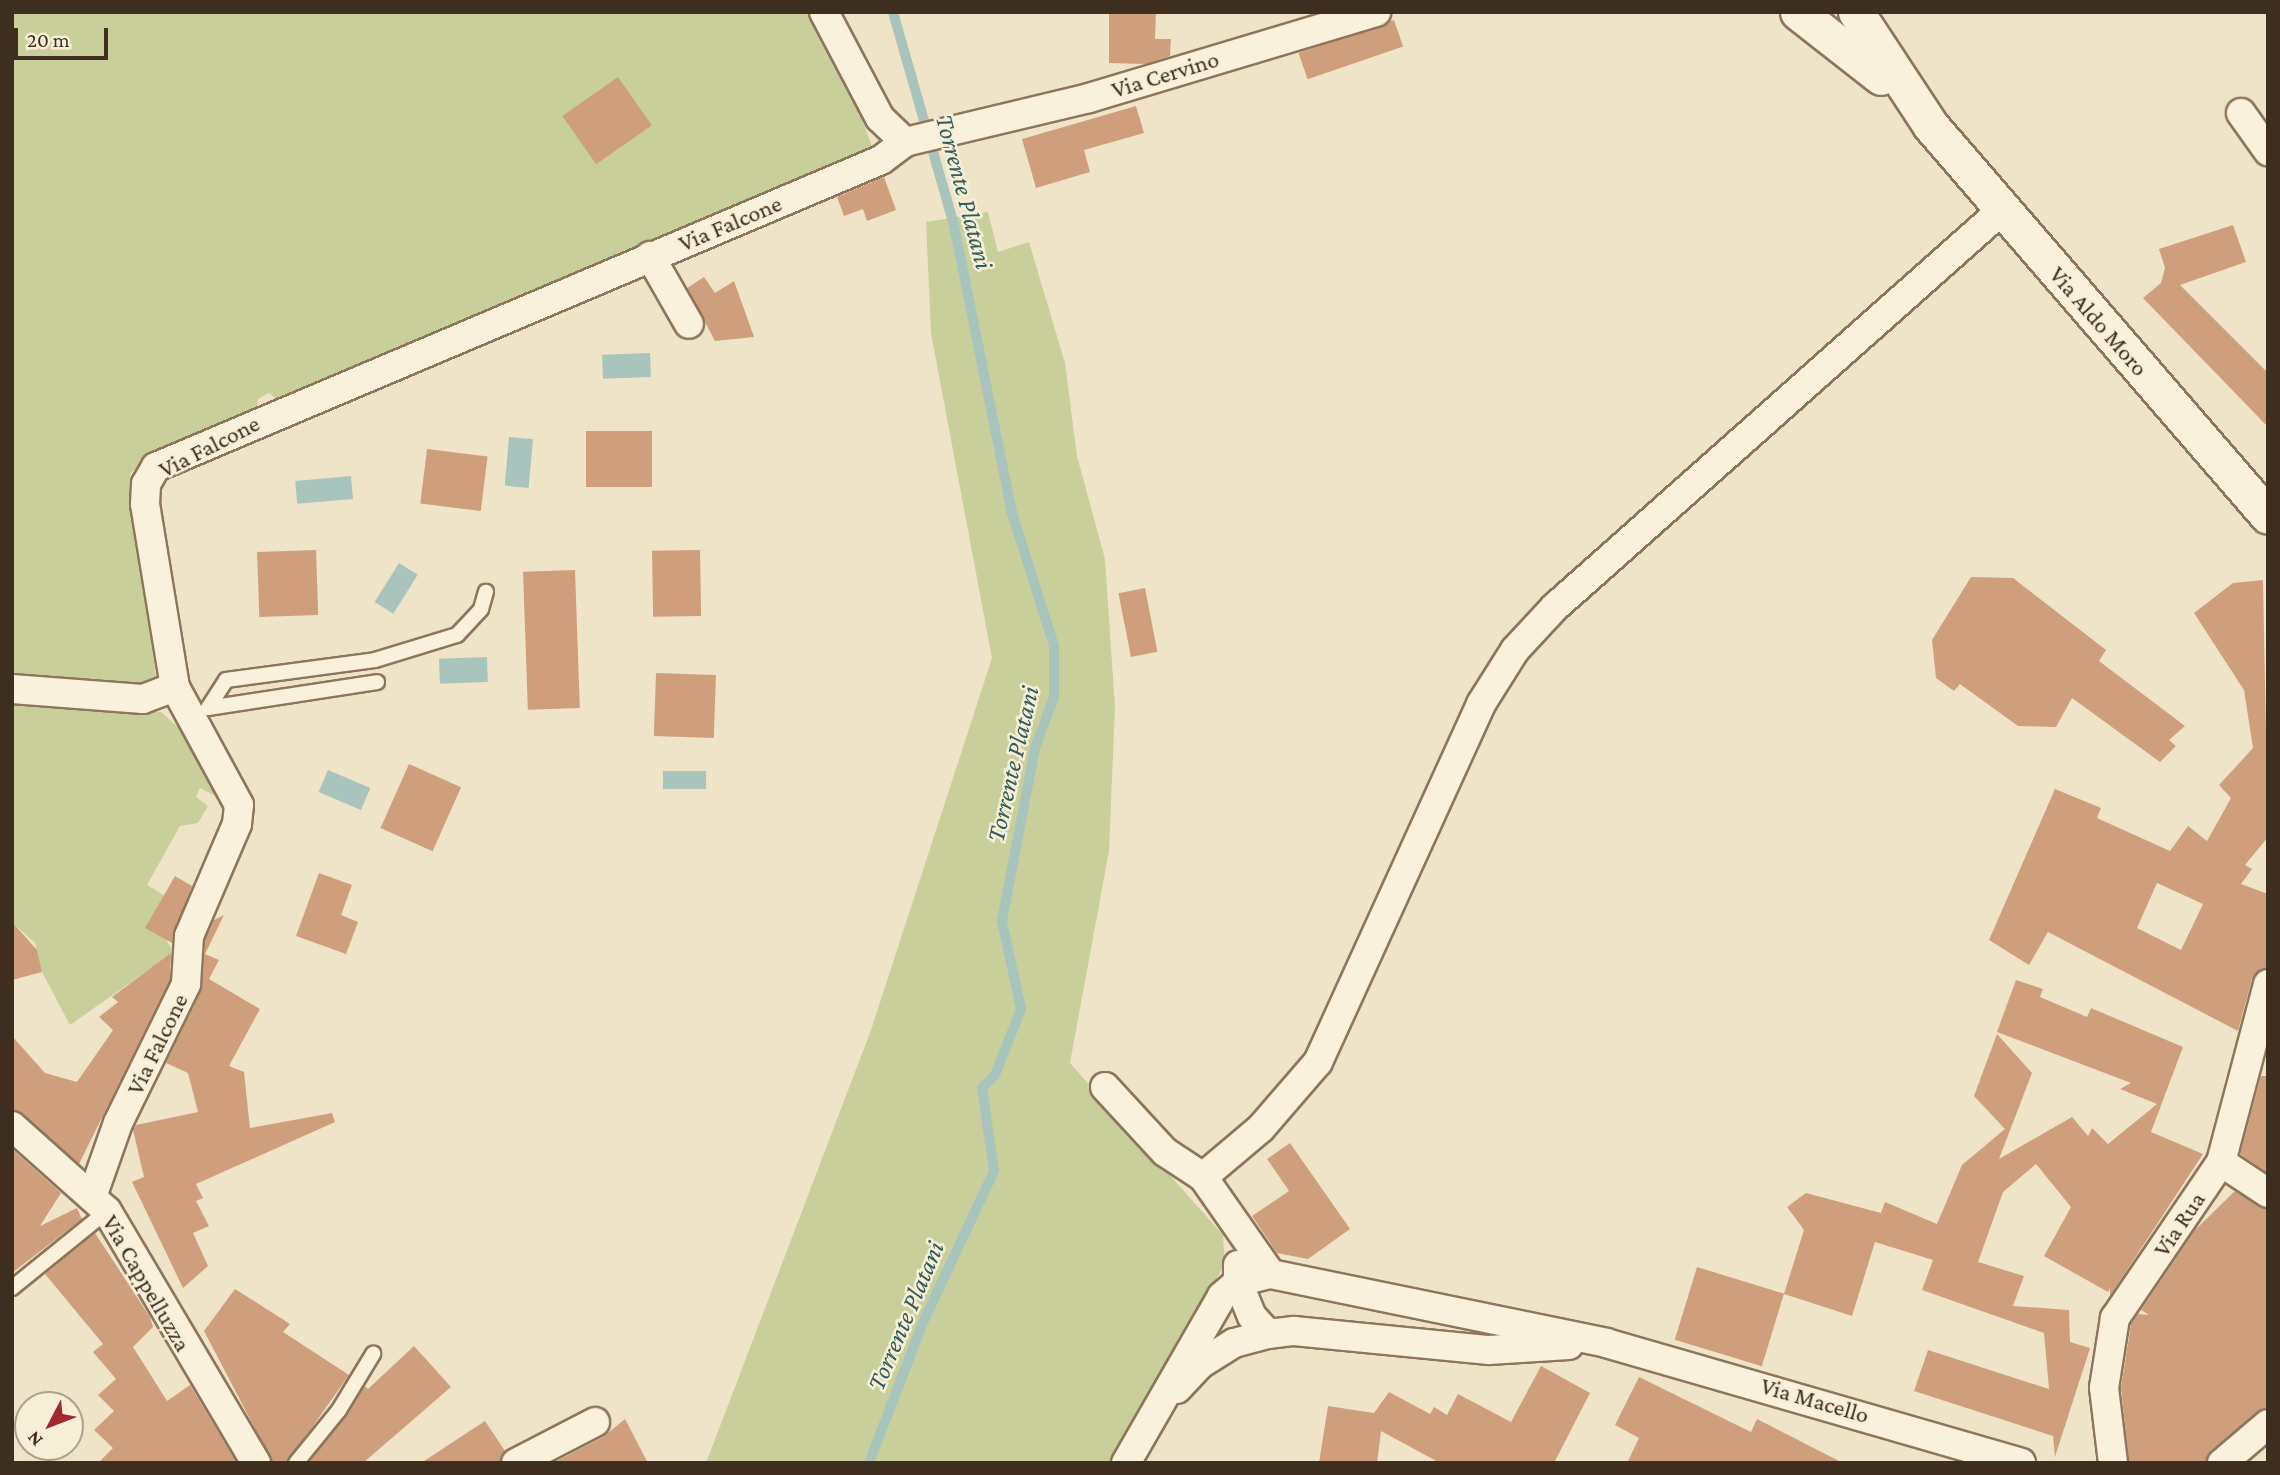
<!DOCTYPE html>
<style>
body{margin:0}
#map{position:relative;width:2280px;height:1475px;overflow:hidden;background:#f0e4c8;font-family:"Crimson Pro",serif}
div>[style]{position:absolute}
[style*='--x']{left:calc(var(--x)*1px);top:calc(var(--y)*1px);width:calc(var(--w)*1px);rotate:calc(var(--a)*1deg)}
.green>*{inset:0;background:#c9cf9b}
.water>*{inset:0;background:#a9c4bc;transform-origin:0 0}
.stream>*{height:10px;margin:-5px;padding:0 5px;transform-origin:5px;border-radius:5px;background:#a9c4bc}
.building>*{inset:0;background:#cf9f7d;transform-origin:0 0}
.roads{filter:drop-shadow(2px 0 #8d765c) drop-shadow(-2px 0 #8d765c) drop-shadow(0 2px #8d765c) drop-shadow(0 -2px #8d765c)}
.service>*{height:14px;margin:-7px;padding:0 7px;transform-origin:7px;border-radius:7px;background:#faf1dc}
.minor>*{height:28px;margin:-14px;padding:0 14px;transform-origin:14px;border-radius:14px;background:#faf1dc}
.tertiary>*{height:35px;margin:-17.5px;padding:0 17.5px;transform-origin:17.5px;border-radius:17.5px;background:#faf1dc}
span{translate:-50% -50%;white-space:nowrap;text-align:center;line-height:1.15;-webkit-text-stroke:5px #f7eed8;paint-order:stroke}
.street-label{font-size:24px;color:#3d2e20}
.water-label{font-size:26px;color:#2f5d5a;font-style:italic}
.frame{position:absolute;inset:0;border:14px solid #3d2e20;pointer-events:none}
.north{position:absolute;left:14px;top:1391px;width:70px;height:70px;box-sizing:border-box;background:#f7eed8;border:2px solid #ada18e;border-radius:50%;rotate:228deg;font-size:19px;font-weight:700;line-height:28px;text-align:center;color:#3d2e20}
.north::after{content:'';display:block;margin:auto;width:24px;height:32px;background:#9e2a2b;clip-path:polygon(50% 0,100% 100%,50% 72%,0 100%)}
.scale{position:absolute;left:14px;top:28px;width:94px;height:32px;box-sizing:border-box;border:4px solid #3d2e20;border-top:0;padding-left:9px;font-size:21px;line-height:24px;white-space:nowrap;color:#3d2e20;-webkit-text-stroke:5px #f7eed8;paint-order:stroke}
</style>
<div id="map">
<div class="green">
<div style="clip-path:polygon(12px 12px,806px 12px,834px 43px,874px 152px,277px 400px,269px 393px,258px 399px,257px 408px,146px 459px,130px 474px,156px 678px,145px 685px,12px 678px)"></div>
<div style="clip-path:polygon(988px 212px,998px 252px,1029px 242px,1065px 363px,1077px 456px,1105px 559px,1115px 707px,1109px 851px,1070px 1063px,1223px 1235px,1225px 1264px,1109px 1463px,706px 1463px,871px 1030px,992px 658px,931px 333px,926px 222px)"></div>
<div style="clip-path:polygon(12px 702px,161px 712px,179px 728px,227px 802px,200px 788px,196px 797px,208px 806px,198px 823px,180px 826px,147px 885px,164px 895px,166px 940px,174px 952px,70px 1025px,42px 972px,35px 943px,12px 922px)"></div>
</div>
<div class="water">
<div style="left:650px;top:353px;width:24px;height:48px;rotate:88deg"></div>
<div style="left:509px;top:437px;width:24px;height:49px;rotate:5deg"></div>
<div style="left:351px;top:476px;width:23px;height:56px;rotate:85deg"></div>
<div style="left:399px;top:563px;width:22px;height:46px;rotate:32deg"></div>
<div style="left:487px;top:657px;width:25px;height:48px;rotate:88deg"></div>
<div style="left:328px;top:770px;width:46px;height:24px;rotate:23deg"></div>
<div style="left:706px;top:771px;width:18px;height:43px;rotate:90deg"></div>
</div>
<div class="stream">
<div style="--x:869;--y:1463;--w:153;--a:-69"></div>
<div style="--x:924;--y:1320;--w:165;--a:-64.8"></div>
<div style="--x:994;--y:1171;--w:84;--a:-98.2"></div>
<div style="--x:982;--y:1088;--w:18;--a:-45"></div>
<div style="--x:995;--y:1075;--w:71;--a:-68.5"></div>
<div style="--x:1021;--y:1009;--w:90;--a:-102.2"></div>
<div style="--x:1002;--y:921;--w:176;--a:-79.2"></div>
<div style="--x:1035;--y:748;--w:54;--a:-69.6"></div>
<div style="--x:1054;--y:697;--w:51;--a:-90"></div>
<div style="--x:1054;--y:646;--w:139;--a:-107.5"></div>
<div style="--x:1012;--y:513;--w:294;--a:-101.4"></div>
<div style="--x:954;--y:225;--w:222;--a:-106"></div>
</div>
<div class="building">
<div style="clip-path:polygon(1109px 12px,1156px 12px,1155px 39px,1171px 39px,1170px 56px,1146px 64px,1109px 63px)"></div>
<div style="left:1394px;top:20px;width:28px;height:101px;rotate:71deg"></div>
<div style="left:618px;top:77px;width:59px;height:68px;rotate:55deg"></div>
<div style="clip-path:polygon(1136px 106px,1144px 133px,1084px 150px,1090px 172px,1036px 188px,1022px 139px)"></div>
<div style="clip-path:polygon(884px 177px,896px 210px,867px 221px,863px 209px,844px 216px,837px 197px)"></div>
<div style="clip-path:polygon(2233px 225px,2246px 262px,2180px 285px,2268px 373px,2268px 427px,2143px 298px,2161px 283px,2165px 268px,2159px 249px)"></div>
<div style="clip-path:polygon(704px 277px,715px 293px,734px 281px,754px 337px,715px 341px,687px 288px)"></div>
<div style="left:586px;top:431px;width:66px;height:56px"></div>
<div style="left:427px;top:449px;width:61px;height:55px;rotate:7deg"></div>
<div style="left:316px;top:550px;width:65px;height:59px;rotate:88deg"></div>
<div style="left:700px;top:550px;width:66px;height:48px;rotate:89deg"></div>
<div style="left:575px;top:570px;width:138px;height:52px;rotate:88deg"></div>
<div style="clip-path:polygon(1971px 577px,2013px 578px,2106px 650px,2099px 661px,2185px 726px,2169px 740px,2176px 746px,2160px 762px,2072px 698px,2056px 727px,2018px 726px,1960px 684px,1954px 691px,1936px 678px,1932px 640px)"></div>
<div style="clip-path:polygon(evenodd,2263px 580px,2268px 837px,2245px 865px,2252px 869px,2241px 884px,2268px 894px,2268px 968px,2252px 979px,2238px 1031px,2048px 932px,2029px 965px,1989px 940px,2055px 789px,2101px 808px,2097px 818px,2170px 851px,2188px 826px,2207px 841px,2231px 798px,2219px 785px,2253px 748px,2244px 690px,2194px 613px,2233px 583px,2263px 580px,2157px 883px,2203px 904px,2181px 950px,2137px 928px,2157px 883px)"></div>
<div style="left:1145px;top:588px;width:65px;height:27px;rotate:79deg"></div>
<div style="left:656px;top:673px;width:60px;height:63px;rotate:2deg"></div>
<div style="left:409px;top:764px;width:57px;height:70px;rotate:24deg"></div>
<div style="clip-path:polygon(319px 873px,352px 885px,341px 915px,358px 922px,346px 954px,296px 936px)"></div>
<div style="clip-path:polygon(175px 876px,192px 886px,172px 943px,145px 928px)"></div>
<div style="clip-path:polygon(224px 915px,205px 954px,219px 960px,209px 979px,260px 1009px,229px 1066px,244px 1072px,250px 1128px,332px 1113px,335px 1122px,196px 1184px,203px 1198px,196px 1201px,209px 1226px,193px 1233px,208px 1266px,183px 1288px,132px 1182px,144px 1177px,133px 1130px,136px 1125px,198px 1112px,188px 1073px,166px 1063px,201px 991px,205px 940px,214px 920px)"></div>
<div style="clip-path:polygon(12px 922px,37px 950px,42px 972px,12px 980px)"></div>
<div style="clip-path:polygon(171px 953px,170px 980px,79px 1164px,12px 1110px,12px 1036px,45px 1073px,77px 1082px,113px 1030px,99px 1017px,118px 1002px,112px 997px)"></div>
<div style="clip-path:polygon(2016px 980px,2043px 989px,2040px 997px,2087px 1017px,2091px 1008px,2183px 1047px,2151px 1132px,2203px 1154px,2110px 1296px,2110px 1288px,2108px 1292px,2044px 1256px,2071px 1207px,2036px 1164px,2003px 1192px,1978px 1262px,2024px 1276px,2013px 1306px,2069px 1310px,2070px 1342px,2090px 1348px,2055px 1457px,2053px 1436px,1914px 1391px,1928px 1350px,2049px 1389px,2044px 1333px,1922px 1290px,1933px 1260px,1875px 1242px,1852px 1316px,1784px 1294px,1804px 1230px,1787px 1207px,1806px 1193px,1881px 1213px,1885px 1202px,1937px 1224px,1962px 1165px,2005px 1129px,1974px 1096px,1997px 1034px,2032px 1073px,1999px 1159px,2072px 1117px,2088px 1136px,2092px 1128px,2108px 1144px,2157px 1104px,2120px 1089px,2131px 1083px,1997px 1032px)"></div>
<div style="clip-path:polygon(2261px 1076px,2268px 1076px,2268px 1173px,2240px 1154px)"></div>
<div style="clip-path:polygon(1290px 1143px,1350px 1229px,1308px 1259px,1277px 1253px,1252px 1216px,1289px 1191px,1267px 1159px)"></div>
<div style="clip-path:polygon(12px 1149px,61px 1193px,40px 1226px,77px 1208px,82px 1219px,12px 1273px)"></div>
<div style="clip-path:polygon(2235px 1191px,2268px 1210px,2268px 1408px,2211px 1450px,2206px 1463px,2129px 1463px,2121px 1388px,2131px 1324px,2138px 1314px,2149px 1315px,2141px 1310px,2195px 1230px)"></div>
<div style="clip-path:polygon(95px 1233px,150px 1317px,153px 1327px,133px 1347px,167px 1401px,190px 1385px,237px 1463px,98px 1463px,113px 1448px,94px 1430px,114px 1411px,98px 1395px,116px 1379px,93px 1352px,103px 1344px,45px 1274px)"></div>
<div style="left:1697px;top:1267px;width:91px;height:76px;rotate:17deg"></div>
<div style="clip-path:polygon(235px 1289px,290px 1324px,283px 1332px,349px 1375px,287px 1463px,273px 1463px,204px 1331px)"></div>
<div style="clip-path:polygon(414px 1346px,451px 1387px,363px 1463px,309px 1463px,365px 1386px,368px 1389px)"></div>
<div style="clip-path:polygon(1541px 1366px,1590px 1393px,1554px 1463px,1440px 1463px,1381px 1431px,1377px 1463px,1319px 1463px,1328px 1406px,1374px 1413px,1389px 1392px,1430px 1414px,1434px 1407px,1447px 1415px,1458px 1394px,1511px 1422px)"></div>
<div style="clip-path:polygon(1639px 1377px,1751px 1432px,1757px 1419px,1843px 1463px,1627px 1463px,1639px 1438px,1615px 1425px)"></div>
<div style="clip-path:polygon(625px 1419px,648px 1463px,553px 1463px,603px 1437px)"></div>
<div style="clip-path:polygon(485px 1421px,505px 1451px,499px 1463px,421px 1463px)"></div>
</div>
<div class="roads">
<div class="service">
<div style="--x:208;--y:708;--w:33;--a:-57"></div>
<div style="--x:226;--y:680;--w:150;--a:-7.6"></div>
<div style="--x:375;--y:660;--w:86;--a:-17"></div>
<div style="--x:457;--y:635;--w:35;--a:-47"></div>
<div style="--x:481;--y:609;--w:18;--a:-74"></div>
<div style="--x:208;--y:708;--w:171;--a:-8.7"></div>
<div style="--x:12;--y:1288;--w:122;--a:-39"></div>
<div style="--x:296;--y:1463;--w:68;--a:-50.9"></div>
<div style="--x:339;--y:1410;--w:66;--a:-58.7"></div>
</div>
<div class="minor">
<div style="--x:824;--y:12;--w:120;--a:62.2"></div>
<div style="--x:880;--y:118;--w:35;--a:44"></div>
<div style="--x:2241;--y:113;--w:47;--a:54.6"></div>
<div style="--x:650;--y:256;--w:78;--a:60.2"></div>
<div style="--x:12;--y:689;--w:131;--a:4.4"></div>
<div style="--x:143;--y:699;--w:34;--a:-21"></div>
<div style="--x:1105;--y:1087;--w:88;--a:47.3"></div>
<div style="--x:1165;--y:1152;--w:45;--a:33.3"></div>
<div style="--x:1203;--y:1177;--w:118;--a:55"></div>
<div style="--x:12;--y:1126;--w:127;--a:41.8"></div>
<div style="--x:107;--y:1211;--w:293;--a:59.4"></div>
<div style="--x:2221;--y:1162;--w:56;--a:33.4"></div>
<div style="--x:1203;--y:1177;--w:76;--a:-40.2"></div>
<div style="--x:1261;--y:1128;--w:87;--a:-49.2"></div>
<div style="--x:1318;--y:1062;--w:393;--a:-65.5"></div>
<div style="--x:1481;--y:704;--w:64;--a:-57.8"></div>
<div style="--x:1515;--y:650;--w:59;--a:-47.1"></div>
<div style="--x:1555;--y:607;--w:598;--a:-41.61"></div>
<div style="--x:93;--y:1194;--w:75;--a:-70.6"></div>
<div style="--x:118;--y:1123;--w:155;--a:-63.9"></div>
<div style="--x:186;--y:984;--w:48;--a:-86.4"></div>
<div style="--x:189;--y:936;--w:122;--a:-66.8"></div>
<div style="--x:237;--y:824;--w:19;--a:-84"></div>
<div style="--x:239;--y:805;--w:134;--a:-118.5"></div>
<div style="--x:175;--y:687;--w:185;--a:-99.3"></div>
<div style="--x:145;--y:504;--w:20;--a:-87"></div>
<div style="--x:146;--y:484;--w:20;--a:-60"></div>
<div style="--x:156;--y:467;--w:787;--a:-22.95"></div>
<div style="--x:881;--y:160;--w:30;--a:-37"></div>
<div style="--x:905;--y:142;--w:189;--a:-13.4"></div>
<div style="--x:1089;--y:98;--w:300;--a:-16.7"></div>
<div style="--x:1238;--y:1265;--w:17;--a:90"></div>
<div style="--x:1238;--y:1282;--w:37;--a:68"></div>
<div style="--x:1252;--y:1316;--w:24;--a:48"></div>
<div style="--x:1177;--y:1389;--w:33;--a:-47"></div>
<div style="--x:1199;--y:1365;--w:41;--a:-32.2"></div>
<div style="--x:1234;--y:1343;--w:35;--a:-15"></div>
<div style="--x:1268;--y:1334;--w:26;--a:-7"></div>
<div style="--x:1294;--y:1331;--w:196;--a:5.6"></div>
<div style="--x:1489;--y:1350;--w:80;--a:-3.6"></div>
<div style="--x:516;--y:1463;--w:89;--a:-27.4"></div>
<div style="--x:1126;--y:1463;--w:193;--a:-60.1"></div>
<div style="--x:1222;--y:1296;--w:21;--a:-41"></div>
<div style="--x:1238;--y:1282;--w:34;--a:-14"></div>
<div style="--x:1271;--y:1274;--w:342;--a:11.6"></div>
<div style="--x:1606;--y:1343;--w:432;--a:16.1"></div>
<div style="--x:2113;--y:1463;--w:76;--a:-96.8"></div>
<div style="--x:2104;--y:1388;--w:71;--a:-81.1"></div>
<div style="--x:2115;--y:1318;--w:189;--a:-55.8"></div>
<div style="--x:2221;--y:1162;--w:184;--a:-75.2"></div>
<div style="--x:2222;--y:1463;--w:60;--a:-40.3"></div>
</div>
<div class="tertiary">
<div style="--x:1798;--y:12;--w:105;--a:38.1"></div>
<div style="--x:1856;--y:12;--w:136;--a:56.7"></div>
<div style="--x:1931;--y:126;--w:515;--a:49.17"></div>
</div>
</div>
<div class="street-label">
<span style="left:1165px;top:74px;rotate:-17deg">Via Cervino</span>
<span style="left:730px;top:223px;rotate:-23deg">Via Falcone</span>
<span style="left:2099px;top:321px;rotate:49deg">Via Aldo Moro</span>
<span style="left:209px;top:446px;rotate:-27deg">Via Falcone</span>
<span style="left:157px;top:1044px;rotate:-64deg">Via Falcone</span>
<span style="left:2179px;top:1224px;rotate:-56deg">Via Rua</span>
<span style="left:147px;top:1283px;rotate:60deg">Via Cappelluzza</span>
<span style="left:1815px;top:1400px;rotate:16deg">Via Macello</span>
</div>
<div class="water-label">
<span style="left:964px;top:192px;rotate:75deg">Torrente Platani</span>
<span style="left:1013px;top:764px;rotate:-77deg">Torrente Platani</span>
<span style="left:906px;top:1316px;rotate:-67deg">Torrente Platani</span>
</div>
<div class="frame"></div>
<div class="north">N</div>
<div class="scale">20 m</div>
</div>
